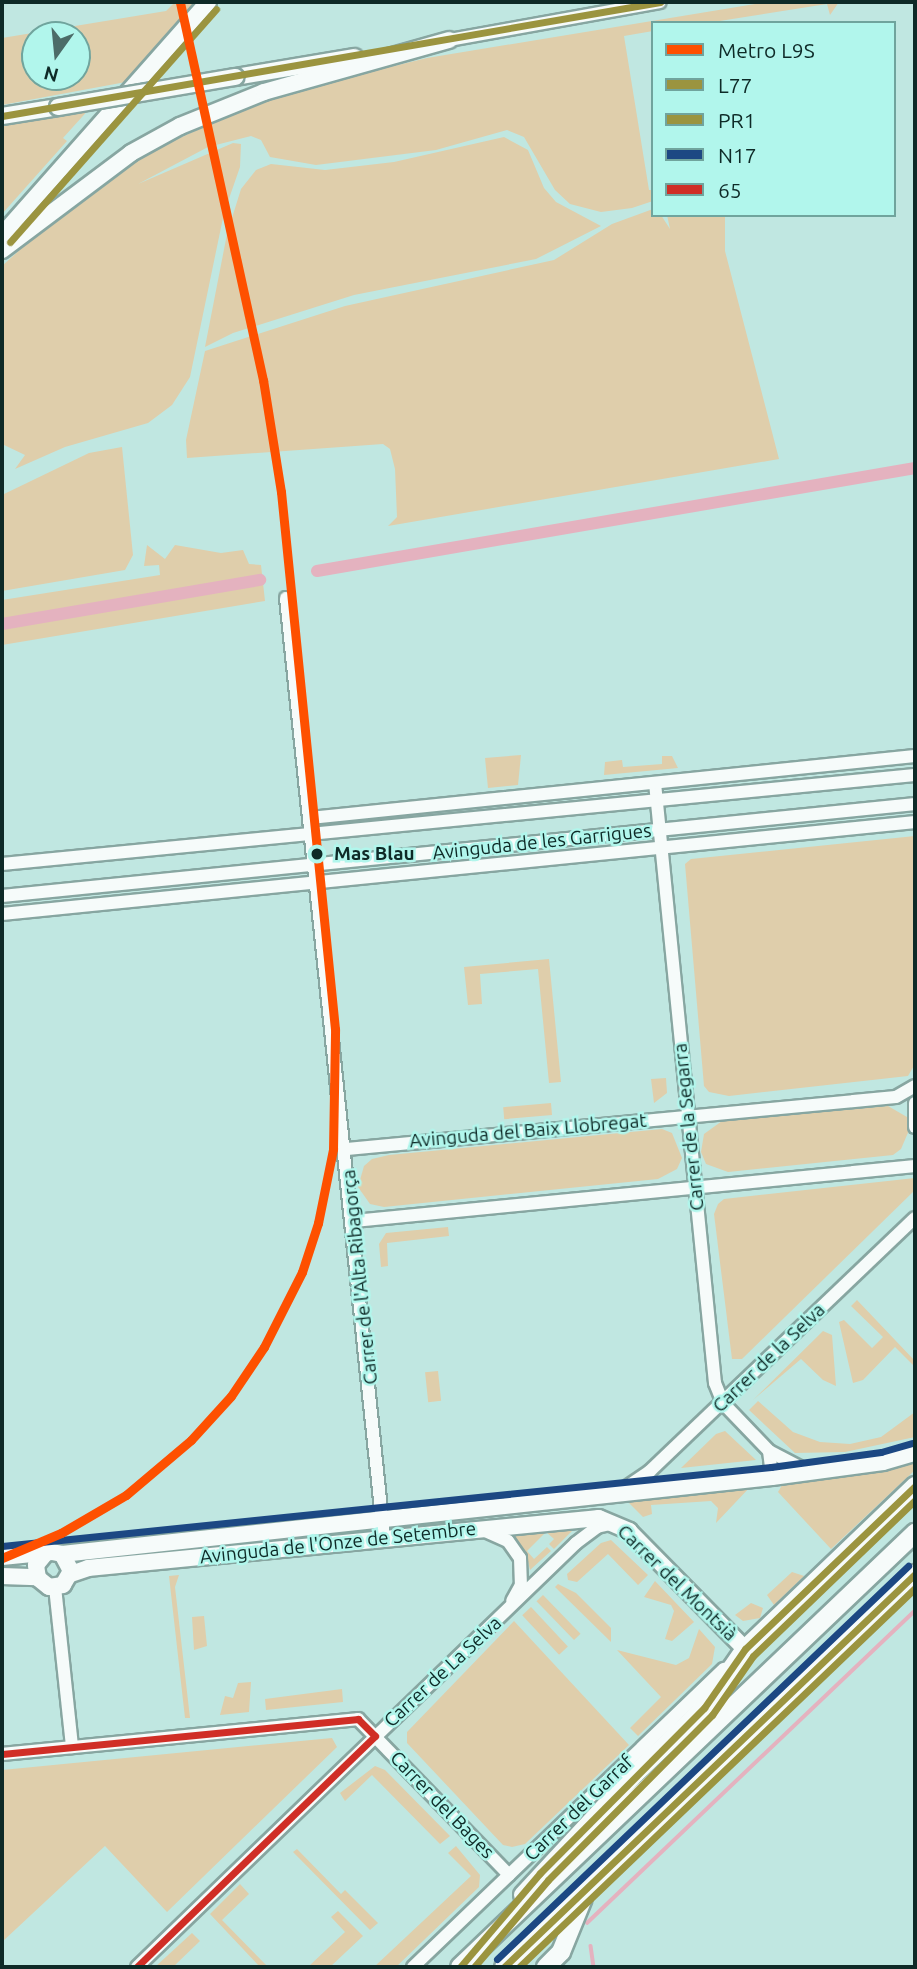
<!DOCTYPE html>
<meta charset="utf-8">
<style>
body{margin:0}
#map{position:relative;width:917px;height:1969px;overflow:hidden;background:#c0e7e1;font-family:Ubuntu,sans-serif}
div>[style]{position:absolute}
[style*='--x']{left:calc(var(--x)*1px);top:calc(var(--y)*1px);width:calc(var(--w)*1px);rotate:calc(var(--a)*1deg)}
.green>*{inset:0;background:#dfceab;transform-origin:0 0}
.stream>*{height:3.5px;margin:-1.75px;padding:0 1.75px;transform-origin:1.75px;border-radius:1.75px;background:#e4b2bf}
.canal>*{height:12px;margin:-6px;padding:0 6px;transform-origin:6px;border-radius:6px;background:#e4b2bf}
.roads{filter:drop-shadow(2px 0 #87a6a1) drop-shadow(-2px 0 #87a6a1) drop-shadow(0 2px #87a6a1) drop-shadow(0 -2px #87a6a1)}
.minor>*{height:12px;margin:-6px;padding:0 6px;transform-origin:6px;border-radius:6px;background:#f6fbfa}
.major>*{height:16px;margin:-8px;padding:0 8px;transform-origin:8px;border-radius:8px;background:#f6fbfa}
.highway>*{height:18px;margin:-9px;padding:0 9px;transform-origin:9px;border-radius:9px;background:#f6fbfa}
.bridges{filter:drop-shadow(2px 0 #87a6a1) drop-shadow(-2px 0 #87a6a1) drop-shadow(0 2px #87a6a1) drop-shadow(0 -2px #87a6a1)}
.major-bridge>*{height:16px;margin:-8px;padding:0 8px;transform-origin:8px;border-radius:8px;background:#f6fbfa}
.bus-1>*{height:7px;margin:-3.5px;padding:0 3.5px;transform-origin:3.5px;border-radius:3.5px;background:#9b943f}
.bus-2>*{height:7px;margin:-3.5px;padding:0 3.5px;transform-origin:3.5px;border-radius:3.5px;background:#9b943f}
.bus-3>*{height:7px;margin:-3.5px;padding:0 3.5px;transform-origin:3.5px;border-radius:3.5px;background:#1c4883}
.bus-4>*{height:7px;margin:-3.5px;padding:0 3.5px;transform-origin:3.5px;border-radius:3.5px;background:#d02e26}
.metro-1>*{height:9px;margin:-4.5px;padding:0 4.5px;transform-origin:4.5px;border-radius:4.5px;background:#fe5000}
.dots>*{width:19px;height:19px;translate:-50% -50%;box-sizing:border-box;border:4px solid #b1f6ec;border-radius:50%}
span{translate:-50% -50%;white-space:nowrap;text-align:center;line-height:1.15;-webkit-text-stroke:5px #b1f6ec;paint-order:stroke}
.street-label{font-size:19px;color:#0e2a27}
.stop-label{font-size:19px;color:#0e2a27;font-weight:700}
.left{translate:0 -50%;text-align:left}
.frame{position:absolute;inset:0;border:4px solid #0e2a27;pointer-events:none}
.legend{position:absolute;left:651px;top:21px;width:245px;height:196px;box-sizing:border-box;background:#b1f6ec;border:2px solid #70a49d;margin:0;padding:9px 12px;list-style:none;font-size:21px;color:#0e2a27}
.legend li{display:flex;align-items:center;gap:14px;height:35px}
.legend b{width:35px;border:2px solid #70a49d}
.north{position:absolute;left:21px;top:21px;width:70px;height:70px;box-sizing:border-box;background:#b1f6ec;border:2px solid #70a49d;border-radius:50%;rotate:195deg;font-size:19px;font-weight:700;line-height:28px;text-align:center;color:#0e2a27}
.north::after{content:'';display:block;margin:auto;width:24px;height:32px;background:#4c6c68;clip-path:polygon(50% 0,100% 100%,50% 72%,0 100%)}
</style>
<div id="map">
<div class="green">
<div style="clip-path:polygon(evenodd,175px 2px,197px 2px,126px 82px,2px 105px,2px 38px,166px 11px,175px 2px,35px 35px,77px 35px,77px 77px,35px 77px,35px 35px)"></div>
<div style="clip-path:polygon(767px 2px,839px 2px,830px 15px,827px 4px,707px 23px,653px 23px,653px 31px,624px 36px,649px 190px,653px 190px,653px 201px,632px 208px,601px 212px,570px 204px,555px 190px,524px 137px,507px 130px,436px 150px,316px 165px,270px 157px,261px 140px,251px 136px,208px 147px,138px 184px,233px 143px,241px 144px,240px 167px,224px 213px,190px 377px,172px 405px,148px 423px,65px 447px,15px 469px,25px 455px,2px 444px,2px 266px,56px 217px,143px 155px,255px 103px,324px 83px,427px 58px)"></div>
<div style="clip-path:polygon(91px 107px,63px 138px,67px 141px,2px 214px,2px 125px)"></div>
<div style="clip-path:polygon(504px 137px,528px 150px,544px 188px,556px 202px,601px 226px,536px 259px,354px 295px,233px 333px,205px 347px,227px 234px,241px 189px,256px 170px,271px 164px,325px 170px,394px 162px)"></div>
<div style="clip-path:polygon(653px 209px,653px 215px,661px 215px,670px 229px,667px 215px,725px 215px,725px 251px,779px 459px,388px 526px,397px 517px,395px 469px,390px 449px,383px 444px,187px 458px,186px 440px,205px 351px,345px 306px,554px 260px,612px 224px)"></div>
<div style="clip-path:polygon(122px 447px,133px 555px,125px 570px,2px 591px,2px 495px,89px 453px)"></div>
<div style="clip-path:polygon(147px 545px,165px 559px,175px 545px,221px 553px,243px 550px,249px 564px,261px 565px,265px 601px,2px 645px,2px 600px,160px 575px,159px 565px,144px 566px)"></div>
<div style="clip-path:polygon(521px 755px,518px 785px,488px 788px,485px 758px)"></div>
<div style="clip-path:polygon(662px 756px,672px 756px,678px 768px,604px 775px,605px 762px,622px 760px,623px 767px,662px 764px)"></div>
<div style="clip-path:polygon(915px 836px,915px 1064px,908px 1076px,729px 1096px,709px 1092px,704px 1086px,685px 864px,691px 859px)"></div>
<div style="clip-path:polygon(549px 959px,561px 1082px,549px 1083px,538px 969px,480px 974px,482px 1004px,468px 1005px,464px 967px)"></div>
<div style="clip-path:polygon(666px 1078px,667px 1093px,654px 1103px,651px 1079px)"></div>
<div style="left:551px;top:1103px;width:12px;height:48px;rotate:85deg"></div>
<div style="clip-path:polygon(888px 1106px,907px 1117px,910px 1128px,901px 1149px,893px 1155px,728px 1172px,706px 1164px,701px 1152px,704px 1134px,722px 1121px)"></div>
<div style="clip-path:polygon(662px 1129px,672px 1133px,682px 1158px,677px 1169px,658px 1179px,384px 1207px,370px 1204px,358px 1187px,364px 1166px,372px 1159px,389px 1155px)"></div>
<div style="clip-path:polygon(915px 1178px,915px 1190px,742px 1359px,732px 1359px,714px 1214px,718px 1204px,724px 1199px)"></div>
<div style="clip-path:polygon(448px 1227px,449px 1236px,387px 1243px,388px 1266px,381px 1267px,379px 1244px,386px 1233px)"></div>
<div style="clip-path:polygon(857px 1300px,915px 1361px,915px 1367px,895px 1347px,863px 1380px,853px 1383px,839px 1322px,844px 1320px,872px 1348px,883px 1337px,851px 1306px)"></div>
<div style="clip-path:polygon(823px 1331px,832px 1335px,836px 1386px,823px 1380px,801px 1359px,753px 1400px)"></div>
<div style="left:438px;top:1371px;width:30px;height:13px;rotate:84deg"></div>
<div style="clip-path:polygon(758px 1401px,793px 1432px,820px 1442px,850px 1444px,881px 1437px,915px 1412px,915px 1437px,845px 1452px,795px 1453px,749px 1410px)"></div>
<div style="clip-path:polygon(725px 1431px,756px 1460px,681px 1468px,716px 1434px)"></div>
<div style="clip-path:polygon(915px 1463px,915px 1470px,831px 1549px,778px 1492px,785px 1480px)"></div>
<div style="clip-path:polygon(752px 1485px,716px 1523px,718px 1508px,711px 1501px,651px 1505px,652px 1514px,643px 1517px,624px 1498px)"></div>
<div style="clip-path:polygon(569px 1528px,572px 1531px,554px 1549px,549px 1544px,554px 1539px,546px 1532px,527px 1551px,534px 1559px,547px 1547px,551px 1551px,530px 1570px,526px 1553px,513px 1536px)"></div>
<div style="clip-path:polygon(611px 1540px,648px 1575px,638px 1585px,608px 1554px,577px 1582px,568px 1580px,567px 1574px,601px 1543px)"></div>
<div style="clip-path:polygon(792px 1572px,804px 1576px,774px 1605px,767px 1595px)"></div>
<div style="clip-path:polygon(179px 1575px,175px 1587px,190px 1718px,185px 1718px,169px 1576px)"></div>
<div style="clip-path:polygon(655px 1581px,694px 1622px,672px 1641px,665px 1639px,674px 1611px,671px 1605px,644px 1597px)"></div>
<div style="clip-path:polygon(558px 1584px,576px 1593px,611px 1628px,611px 1642px,555px 1587px)"></div>
<div style="left:543px;top:1595px;width:54px;height:9px;rotate:46deg"></div>
<div style="clip-path:polygon(751px 1603px,763px 1608px,760px 1618px,743px 1621px,735px 1615px)"></div>
<div style="left:531px;top:1607px;width:54px;height:12px;rotate:47deg"></div>
<div style="clip-path:polygon(204px 1616px,207px 1646px,194px 1650px,192px 1617px)"></div>
<div style="clip-path:polygon(514px 1621px,629px 1745px,525px 1844px,512px 1847px,503px 1845px,407px 1743px,407px 1732px)"></div>
<div style="clip-path:polygon(699px 1629px,715px 1647px,712px 1664px,638px 1736px,630px 1728px,661px 1697px,617px 1650px,676px 1665px,689px 1658px)"></div>
<div style="clip-path:polygon(251px 1682px,249px 1712px,220px 1715px,225px 1696px,233px 1698px,238px 1683px)"></div>
<div style="clip-path:polygon(342px 1689px,343px 1702px,266px 1710px,265px 1699px)"></div>
<div style="clip-path:polygon(332px 1738px,337px 1747px,167px 1912px,105px 1846px,2px 1942px,2px 1770px)"></div>
<div style="clip-path:polygon(375px 1766px,385px 1770px,450px 1836px,440px 1844px,372px 1775px,345px 1801px,340px 1793px)"></div>
<div style="clip-path:polygon(456px 1846px,480px 1875px,479px 1887px,396px 1967px,374px 1967px,471px 1876px,448px 1853px)"></div>
<div style="clip-path:polygon(297px 1849px,341px 1894px,345px 1890px,378px 1923px,370px 1930px,293px 1852px)"></div>
<div style="clip-path:polygon(240px 1884px,249px 1894px,222px 1920px,268px 1967px,260px 1967px,210px 1914px)"></div>
<div style="clip-path:polygon(338px 1911px,363px 1936px,330px 1967px,308px 1967px,345px 1932px,331px 1917px)"></div>
<div style="clip-path:polygon(192px 1933px,200px 1941px,173px 1967px,155px 1967px)"></div>
</div>
<div class="stream">
<div style="--x:587;--y:1923;--w:453;--a:-43.6"></div>
<div style="--x:591;--y:1946;--w:21;--a:82"></div>
</div>
<div class="canal">
<div style="--x:317;--y:571;--w:607;--a:-9.77"></div>
<div style="--x:2;--y:624;--w:262;--a:-9.7"></div>
</div>
<div class="roads">
<div class="minor">
<div style="--x:449;--y:40;--w:214;--a:-10.2"></div>
<div style="--x:286;--y:598;--w:946;--a:84.05"></div>
<div style="--x:655;--y:783;--w:603;--a:84.29"></div>
<div style="--x:715;--y:1383;--w:22;--a:68"></div>
<div style="--x:723;--y:1403;--w:66;--a:46.2"></div>
<div style="--x:769;--y:1451;--w:26;--a:83"></div>
<div style="--x:310;--y:818;--w:608;--a:-5.85"></div>
<div style="--x:2;--y:864;--w:917;--a:-5.57"></div>
<div style="--x:2;--y:896;--w:918;--a:-5.75"></div>
<div style="--x:2;--y:914;--w:918;--a:-5.75"></div>
<div style="--x:915;--y:1103;--w:24;--a:90"></div>
<div style="--x:347;--y:1149;--w:551;--a:-5.41"></div>
<div style="--x:896;--y:1097;--w:22;--a:-30"></div>
<div style="--x:354;--y:1221;--w:564;--a:-5.6"></div>
<div style="--x:769;--y:1451;--w:45;--a:27.7"></div>
<div style="--x:619;--y:1492;--w:37;--a:-34"></div>
<div style="--x:650;--y:1471;--w:366;--a:-43.7"></div>
<div style="--x:483;--y:1530;--w:27;--a:24"></div>
<div style="--x:508;--y:1541;--w:21;--a:55"></div>
<div style="--x:520;--y:1558;--w:27;--a:88"></div>
<div style="--x:521;--y:1585;--w:18;--a:119"></div>
<div style="--x:55;--y:1587;--w:161;--a:83.9"></div>
<div style="--x:2;--y:1754;--w:358;--a:-5.6"></div>
<div style="--x:358;--y:1719;--w:217;--a:45.9"></div>
<div style="--x:137;--y:1967;--w:610;--a:-44"></div>
<div style="--x:576;--y:1543;--w:26;--a:-37"></div>
<div style="--x:597;--y:1527;--w:17;--a:-13"></div>
<div style="--x:413;--y:1967;--w:431;--a:-43.8"></div>
</div>
<div class="major">
<div style="--x:235;--y:77;--w:121;--a:-9.5"></div>
<div style="--x:2;--y:116;--w:57;--a:-9.1"></div>
<div style="--x:2;--y:235;--w:311;--a:-48.5"></div>
<div style="--x:2;--y:250;--w:161;--a:-36.9"></div>
<div style="--x:131;--y:153;--w:56;--a:-28.9"></div>
<div style="--x:180;--y:126;--w:91;--a:-22"></div>
<div style="--x:264;--y:92;--w:192;--a:-15.7"></div>
<div style="--x:62;--y:1554;--w:714;--a:-6.19"></div>
<div style="--x:772;--y:1477;--w:112;--a:-7.7"></div>
<div style="--x:883;--y:1462;--w:33;--a:-16"></div>
<div style="--x:2;--y:1557;--w:50;--a:-5.7"></div>
<div style="--x:52;--y:1552;--w:10;--a:11"></div>
<div style="--x:62;--y:1554;--w:19;--a:62"></div>
<div style="--x:71;--y:1571;--w:16;--a:120"></div>
<div style="--x:63;--y:1585;--w:14;--a:172"></div>
<div style="--x:49;--y:1587;--w:14;--a:-141"></div>
<div style="--x:38;--y:1578;--w:13;--a:-99"></div>
<div style="--x:36;--y:1565;--w:14;--a:-51"></div>
<div style="--x:71;--y:1574;--w:18;--a:-19"></div>
<div style="--x:88;--y:1568;--w:513;--a:-5.59"></div>
<div style="--x:599;--y:1518;--w:33;--a:23"></div>
<div style="--x:629;--y:1531;--w:165;--a:45.5"></div>
<div style="--x:2;--y:1576;--w:35;--a:2"></div>
</div>
<div class="highway">
<div style="--x:523;--y:1895;--w:165;--a:-47.2"></div>
<div style="--x:635;--y:1774;--w:95;--a:-43.7"></div>
<div style="--x:704;--y:1708;--w:72;--a:-55.2"></div>
<div style="--x:745;--y:1649;--w:236;--a:-43.8"></div>
<div style="--x:460;--y:1967;--w:629;--a:-43.65"></div>
<div style="--x:504;--y:1967;--w:569;--a:-43.72"></div>
<div style="--x:546;--y:1967;--w:21;--a:-45"></div>
<div style="--x:561;--y:1952;--w:58;--a:-67.8"></div>
</div>
</div>
<div class="bridges">
<div class="major-bridge">
<div style="--x:58;--y:107;--w:180;--a:-9.6"></div>
</div>
</div>
<div class="bus-1">
<div style="--x:2;--y:116;--w:668;--a:-9.83"></div>
<div style="--x:460;--y:1967;--w:123;--a:-49.6"></div>
<div style="--x:540;--y:1873;--w:233;--a:-45.2"></div>
<div style="--x:704;--y:1708;--w:72;--a:-55.2"></div>
<div style="--x:745;--y:1649;--w:236;--a:-43.8"></div>
<div style="--x:504;--y:1967;--w:569;--a:-43.72"></div>
</div>
<div class="bus-2">
<div style="--x:10;--y:242;--w:311;--a:-48.5"></div>
<div style="--x:474;--y:1967;--w:114;--a:-49.6"></div>
<div style="--x:548;--y:1880;--w:233;--a:-45.2"></div>
<div style="--x:712;--y:1715;--w:72;--a:-55.2"></div>
<div style="--x:753;--y:1656;--w:225;--a:-43.9"></div>
<div style="--x:519;--y:1967;--w:548;--a:-43.74"></div>
</div>
<div class="bus-3">
<div style="--x:2;--y:1546;--w:773;--a:-5.87"></div>
<div style="--x:771;--y:1467;--w:111;--a:-7.8"></div>
<div style="--x:881;--y:1452;--w:32;--a:-16"></div>
<div style="--x:497;--y:1959;--w:569;--a:-43.72"></div>
</div>
<div class="bus-4">
<div style="--x:2;--y:1754;--w:358;--a:-5.6"></div>
<div style="--x:358;--y:1719;--w:24;--a:45"></div>
<div style="--x:375;--y:1736;--w:332;--a:135.9"></div>
</div>
<div class="metro-1">
<div style="--x:2;--y:1558;--w:64;--a:-23"></div>
<div style="--x:61;--y:1533;--w:75;--a:-30.3"></div>
<div style="--x:126;--y:1495;--w:85;--a:-40.2"></div>
<div style="--x:191;--y:1440;--w:59;--a:-47.7"></div>
<div style="--x:231;--y:1396;--w:59;--a:-56"></div>
<div style="--x:264;--y:1347;--w:84;--a:-63.1"></div>
<div style="--x:302;--y:1272;--w:52;--a:-71.9"></div>
<div style="--x:318;--y:1223;--w:76;--a:-78.5"></div>
<div style="--x:333;--y:1149;--w:120;--a:-89"></div>
<div style="--x:335;--y:1029;--w:540;--a:-95.74"></div>
<div style="--x:281;--y:492;--w:113;--a:-99.1"></div>
<div style="--x:263;--y:380;--w:387;--a:-102.4"></div>
</div>
<div class="dots">
<div style="left:317px;top:854px;background:#0e2a27"></div>
</div>
<div class="street-label">
<span style="left:542px;top:842px;rotate:-6deg">Avinguda de les Garrigues</span>
<span style="left:689px;top:1127px;rotate:-96deg">Carrer de la Segarra</span>
<span style="left:528px;top:1131px;rotate:-5deg">Avinguda del Baix Llobregat</span>
<span style="left:360px;top:1277px;rotate:-96deg">Carrer de l'Alta Ribagorça</span>
<span style="left:769px;top:1358px;rotate:-44deg">Carrer de la Selva</span>
<span style="left:338px;top:1543px;rotate:-6deg">Avinguda de l'Onze de Setembre</span>
<span style="left:677px;top:1583px;rotate:44deg">Carrer del Montsià</span>
<span style="left:443px;top:1672px;rotate:-43deg">Carrer de La Selva</span>
<span style="left:442px;top:1805px;rotate:46deg">Carrer del Bages</span>
<span style="left:579px;top:1808px;rotate:-44deg">Carrer del Garraf</span>
</div>
<div class="stop-label">
<span class="left" style="left:334px;top:854px">Mas Blau</span>
</div>
<div class="frame"></div>
<ul class="legend">
<li><b style="height:9px;background:#fe5000"></b>Metro L9S</li>
<li><b style="height:9px;background:#9b943f"></b>L77</li>
<li><b style="height:9px;background:#9b943f"></b>PR1</li>
<li><b style="height:9px;background:#1c4883"></b>N17</li>
<li><b style="height:9px;background:#d02e26"></b>65</li>
</ul>
<div class="north">N</div>
</div>
